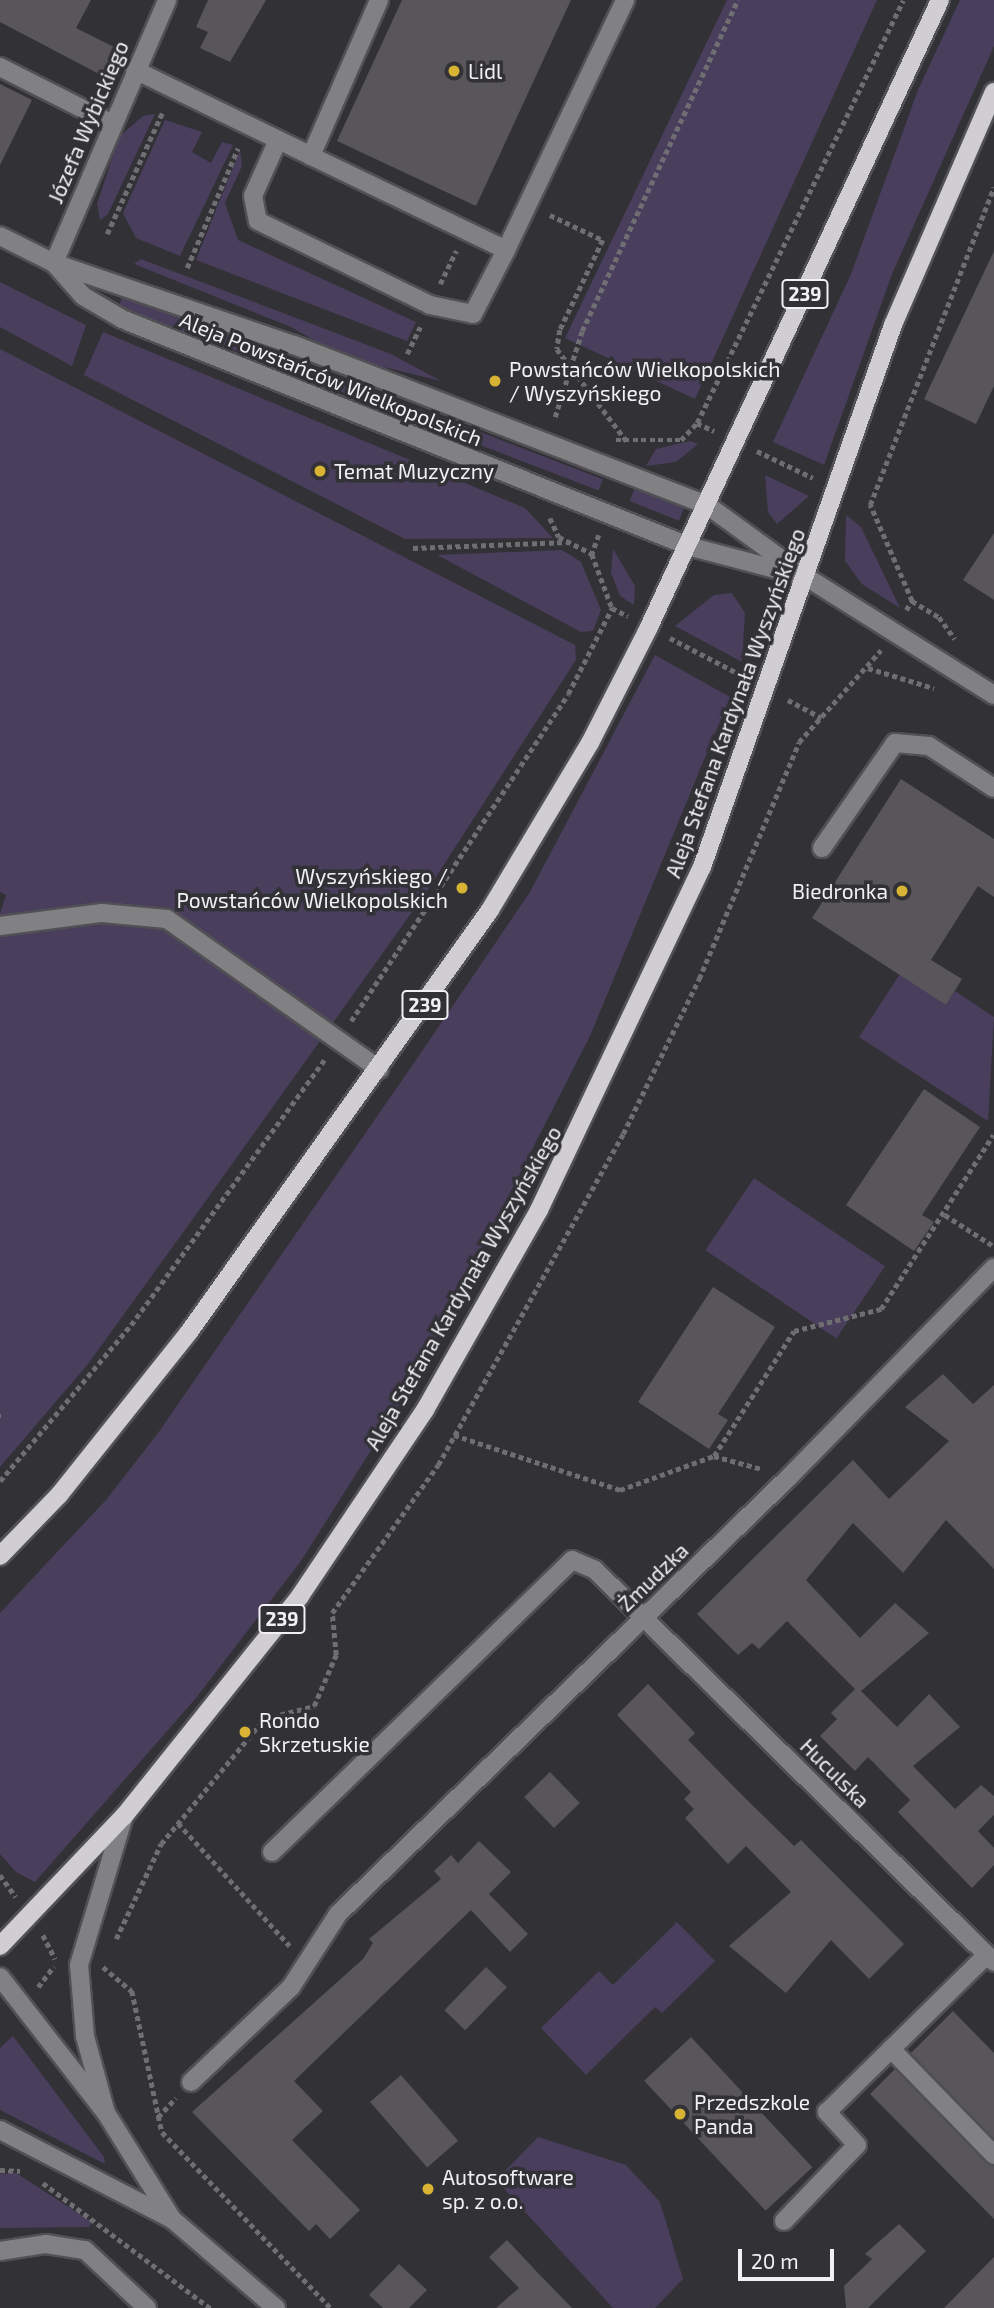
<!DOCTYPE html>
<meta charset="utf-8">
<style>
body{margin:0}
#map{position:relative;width:994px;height:2308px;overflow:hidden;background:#323136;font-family:"Exo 2",sans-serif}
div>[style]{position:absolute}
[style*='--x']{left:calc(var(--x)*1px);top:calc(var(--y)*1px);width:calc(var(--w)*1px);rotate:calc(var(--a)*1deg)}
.green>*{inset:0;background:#4a3e5d;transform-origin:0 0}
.building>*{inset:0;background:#58565b;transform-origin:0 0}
.path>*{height:4.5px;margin-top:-2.25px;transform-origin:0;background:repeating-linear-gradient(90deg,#6f6e72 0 5px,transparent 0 8.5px)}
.roads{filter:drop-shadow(2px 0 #515054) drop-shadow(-2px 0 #515054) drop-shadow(0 2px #515054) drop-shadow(0 -2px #515054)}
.minor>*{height:18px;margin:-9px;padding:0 9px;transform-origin:9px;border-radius:9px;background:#818082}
.major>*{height:18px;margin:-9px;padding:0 9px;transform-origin:9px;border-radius:9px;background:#d0ced3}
.dots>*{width:19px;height:19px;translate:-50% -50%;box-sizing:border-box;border:4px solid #323136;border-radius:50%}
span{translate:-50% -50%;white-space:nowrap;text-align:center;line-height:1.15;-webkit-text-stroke:7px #323136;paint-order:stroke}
.shield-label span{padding:2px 5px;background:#323136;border:2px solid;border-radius:5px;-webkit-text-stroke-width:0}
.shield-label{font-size:19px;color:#f1f0f4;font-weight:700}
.poi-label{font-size:21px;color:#f1f0f4}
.left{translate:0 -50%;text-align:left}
.right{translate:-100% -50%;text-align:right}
.street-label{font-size:21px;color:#f1f0f4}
.scale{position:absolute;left:738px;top:2249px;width:96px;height:32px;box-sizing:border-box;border:4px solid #f1f0f4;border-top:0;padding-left:9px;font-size:21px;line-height:24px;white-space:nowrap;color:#f1f0f4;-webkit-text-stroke:5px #323136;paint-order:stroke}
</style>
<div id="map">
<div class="green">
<div style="clip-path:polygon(727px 0,877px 0,695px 399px,565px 338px)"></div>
<div style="clip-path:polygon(960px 0,994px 0,994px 46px,892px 274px,824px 465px,773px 442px,851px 274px,918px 90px)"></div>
<div style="clip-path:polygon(155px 114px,108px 214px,100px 220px,97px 204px,119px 137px,143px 116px)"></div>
<div style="clip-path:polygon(165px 120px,202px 132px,192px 152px,211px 163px,222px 142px,233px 145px,180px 256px,136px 238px,123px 213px)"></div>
<div style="clip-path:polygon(240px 150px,242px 166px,225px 203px,238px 240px,416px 322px,407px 341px,196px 260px)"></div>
<div style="clip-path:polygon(141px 259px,391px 354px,441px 381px,343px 357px,291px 327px,134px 264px)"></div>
<div style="clip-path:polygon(0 282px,86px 325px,72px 366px,0 327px)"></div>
<div style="left:123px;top:295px;width:514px;height:12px;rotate:21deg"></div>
<div style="clip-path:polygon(103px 332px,525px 508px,553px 538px,405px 539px,84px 375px)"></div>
<div style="clip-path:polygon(0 349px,575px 645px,576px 660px,427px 891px,200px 1209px,88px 1364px,0 1467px,0 914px,6px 895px,0 892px)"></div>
<div style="clip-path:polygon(690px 441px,698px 444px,676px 462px,646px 466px,656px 449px)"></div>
<div style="clip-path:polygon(765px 475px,809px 496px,777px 524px,768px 512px)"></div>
<div style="left:635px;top:488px;width:53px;height:14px;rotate:22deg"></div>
<div style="clip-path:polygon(846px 515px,861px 527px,900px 608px,862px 584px,845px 561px)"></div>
<div style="clip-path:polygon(613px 549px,635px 586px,634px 605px,620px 596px,611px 573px)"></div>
<div style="clip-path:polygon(562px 550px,581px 562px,601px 610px,593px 631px,581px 632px,437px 555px)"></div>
<div style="clip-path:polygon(732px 593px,745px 613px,742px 662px,675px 626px,714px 595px)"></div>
<div style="clip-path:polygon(655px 655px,730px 697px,590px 1036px,411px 1387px,301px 1561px,196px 1698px,35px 1882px,16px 1872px,0 1854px,0 1613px,106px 1500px,158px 1433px,416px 1060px,530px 892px)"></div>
<div style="clip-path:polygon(900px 974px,946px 1005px,955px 991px,994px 1017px,988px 1121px,859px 1037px)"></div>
<div style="left:754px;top:1178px;width:158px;height:87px;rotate:34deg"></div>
<div style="clip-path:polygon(677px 1922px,715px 1961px,662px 2013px,655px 2007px,586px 2075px,541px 2028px,599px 1971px,613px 1985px)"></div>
<div style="clip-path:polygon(13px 2036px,104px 2157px,105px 2164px,0 2110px,0 2048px)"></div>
<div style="clip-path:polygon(538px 2137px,626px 2165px,660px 2202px,683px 2279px,655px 2308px,613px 2308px,496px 2180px)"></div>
<div style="clip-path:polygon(16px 2173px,92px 2222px,89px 2227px,0 2228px,0 2174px)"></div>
</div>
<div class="building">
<div style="clip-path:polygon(0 0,91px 0,76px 28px,116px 48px,101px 75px,0 22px)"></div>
<div style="clip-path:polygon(208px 0,266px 0,230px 62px,200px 48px,208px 32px,196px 27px)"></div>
<div style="clip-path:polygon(402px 0,571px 0,476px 206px,337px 141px)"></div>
<div style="clip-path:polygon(0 84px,32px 100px,0 165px)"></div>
<div style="clip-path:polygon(994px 251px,994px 386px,976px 424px,924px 399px)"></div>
<div style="clip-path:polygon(994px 533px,994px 600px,963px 580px)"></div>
<div style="clip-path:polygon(901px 779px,994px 839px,994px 897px,978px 886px,931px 960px,962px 979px,946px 1005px,812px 918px)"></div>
<div style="clip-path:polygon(924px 1089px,980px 1127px,922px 1215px,934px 1222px,914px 1251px,846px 1205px)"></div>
<div style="clip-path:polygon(713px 1287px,775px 1327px,718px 1414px,728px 1420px,709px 1449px,638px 1402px)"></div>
<div style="clip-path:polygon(943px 1374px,973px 1404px,994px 1385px,994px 1569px,946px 1520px,903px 1573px,853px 1523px,806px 1580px,860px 1638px,895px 1603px,929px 1633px,861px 1691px,897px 1727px,929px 1694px,960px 1727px,913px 1766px,955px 1809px,981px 1785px,994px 1796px,994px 1815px,978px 1831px,994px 1848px,994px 1865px,972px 1888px,898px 1812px,910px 1800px,868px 1757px,855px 1771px,820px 1736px,837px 1719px,831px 1713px,855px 1689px,787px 1621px,759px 1649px,752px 1643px,738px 1655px,697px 1614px,853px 1460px,889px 1499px,949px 1441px,905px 1407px)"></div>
<div style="clip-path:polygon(648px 1684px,695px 1733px,688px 1740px,742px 1795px,794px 1846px,801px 1840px,904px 1944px,869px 1979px,831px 1940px,786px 1993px,729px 1946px,791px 1892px,746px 1846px,728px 1864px,685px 1818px,694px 1809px,684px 1799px,691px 1792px,617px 1715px)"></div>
<div style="left:550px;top:1772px;width:43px;height:36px;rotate:46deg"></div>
<div style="clip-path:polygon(479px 1841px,511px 1872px,489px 1894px,528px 1934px,510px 1952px,471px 1910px,294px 2081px,323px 2111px,292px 2140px,360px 2210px,330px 2239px,316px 2224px,309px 2231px,192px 2112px,363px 1959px,373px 1943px,369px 1939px,441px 1879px,434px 1871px,451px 1855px,458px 1863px)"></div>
<div style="left:486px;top:1967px;width:29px;height:60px;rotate:44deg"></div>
<div style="clip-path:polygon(953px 2011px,994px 2053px,994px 2139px,911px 2053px)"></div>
<div style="left:691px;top:2037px;width:178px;height:64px;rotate:47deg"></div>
<div style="clip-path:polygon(895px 2069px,994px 2166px,994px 2219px,870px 2094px)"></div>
<div style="left:401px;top:2075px;width:87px;height:41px;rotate:49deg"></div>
<div style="clip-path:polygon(899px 2224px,926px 2251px,868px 2308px,846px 2308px,844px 2286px,872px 2259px,865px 2254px)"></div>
<div style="clip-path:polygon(507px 2240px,537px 2272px,572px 2308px,496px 2308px,519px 2288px,489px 2257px)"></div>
<div style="clip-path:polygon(994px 2257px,994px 2308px,944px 2308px)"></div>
<div style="clip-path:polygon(399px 2264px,427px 2290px,409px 2308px,383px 2308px,369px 2295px)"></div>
</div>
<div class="path">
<div style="--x:550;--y:215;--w:59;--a:25.3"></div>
<div style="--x:603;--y:240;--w:100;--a:115.5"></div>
<div style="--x:560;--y:330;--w:19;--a:99"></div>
<div style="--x:557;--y:349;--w:118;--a:52.9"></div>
<div style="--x:107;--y:234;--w:135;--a:-65.5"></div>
<div style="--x:187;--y:268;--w:130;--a:-67"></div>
<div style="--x:440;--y:284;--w:37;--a:-64"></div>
<div style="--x:407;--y:354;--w:30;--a:-64"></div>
<div style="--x:555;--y:417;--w:90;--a:-72.6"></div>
<div style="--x:582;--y:331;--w:366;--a:-64.8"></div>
<div style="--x:697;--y:423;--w:19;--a:25"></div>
<div style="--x:616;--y:440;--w:65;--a:0"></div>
<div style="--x:681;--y:440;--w:23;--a:-47"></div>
<div style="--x:697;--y:423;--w:470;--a:-64"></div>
<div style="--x:757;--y:451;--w:62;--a:25.7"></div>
<div style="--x:550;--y:518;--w:21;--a:65"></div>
<div style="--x:559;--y:537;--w:37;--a:27"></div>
<div style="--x:599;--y:535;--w:20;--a:110"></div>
<div style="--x:592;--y:554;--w:58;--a:69.7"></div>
<div style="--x:612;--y:608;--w:18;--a:27"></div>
<div style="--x:413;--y:548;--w:157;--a:-2.2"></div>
<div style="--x:912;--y:601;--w:31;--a:31"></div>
<div style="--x:939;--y:617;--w:27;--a:54"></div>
<div style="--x:906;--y:610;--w:11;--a:-56"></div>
<div style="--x:912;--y:601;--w:105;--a:-113.6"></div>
<div style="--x:870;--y:505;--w:341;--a:-68.7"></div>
<div style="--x:670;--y:638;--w:82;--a:27.5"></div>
<div style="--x:868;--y:668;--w:69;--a:16.9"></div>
<div style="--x:788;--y:700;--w:38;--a:28"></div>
<div style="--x:351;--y:1021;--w:392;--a:-56.4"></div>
<div style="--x:568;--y:694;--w:97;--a:-62.9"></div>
<div style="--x:945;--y:1215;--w:56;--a:32.6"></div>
<div style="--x:0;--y:1416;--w:1;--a:0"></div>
<div style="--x:454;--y:1435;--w:175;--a:18.3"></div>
<div style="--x:620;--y:1490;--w:100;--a:-19.9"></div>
<div style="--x:714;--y:1456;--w:50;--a:15.2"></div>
<div style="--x:714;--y:1456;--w:148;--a:-57.4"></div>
<div style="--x:794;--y:1331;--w:90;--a:-14.2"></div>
<div style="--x:881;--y:1309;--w:207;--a:-57.2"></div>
<div style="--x:0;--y:1481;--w:204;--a:-50"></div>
<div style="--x:131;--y:1325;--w:328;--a:-53.9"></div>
<div style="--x:178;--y:1823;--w:166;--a:47.7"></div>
<div style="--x:0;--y:1875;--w:27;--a:54"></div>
<div style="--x:43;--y:1935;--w:27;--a:63"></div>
<div style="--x:116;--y:1939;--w:105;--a:-64.7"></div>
<div style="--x:161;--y:1844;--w:162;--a:-50.5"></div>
<div style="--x:264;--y:1719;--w:52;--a:-14.6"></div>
<div style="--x:314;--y:1706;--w:56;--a:-66.7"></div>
<div style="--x:336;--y:1655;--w:42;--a:-95.4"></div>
<div style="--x:332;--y:1613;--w:182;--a:-54.4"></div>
<div style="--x:438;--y:1465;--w:379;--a:-60.8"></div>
<div style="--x:623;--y:1134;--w:173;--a:-63.9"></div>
<div style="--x:699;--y:979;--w:257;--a:-67.1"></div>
<div style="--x:799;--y:742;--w:123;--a:-48.3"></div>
<div style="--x:103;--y:1967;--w:38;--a:40"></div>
<div style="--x:132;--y:1991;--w:144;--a:78"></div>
<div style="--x:162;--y:2132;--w:244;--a:46.2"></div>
<div style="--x:38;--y:1987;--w:26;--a:-53"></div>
<div style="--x:158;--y:2117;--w:26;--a:-47"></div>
<div style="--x:0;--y:2170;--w:20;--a:3"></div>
<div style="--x:43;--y:2183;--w:209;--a:36.8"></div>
</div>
<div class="roads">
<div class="minor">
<div style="--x:0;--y:67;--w:124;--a:26.8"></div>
<div style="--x:135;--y:70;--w:196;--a:26"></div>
<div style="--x:311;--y:156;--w:170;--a:-66.4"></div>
<div style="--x:278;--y:140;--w:61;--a:114.1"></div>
<div style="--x:253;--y:196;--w:25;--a:79"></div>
<div style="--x:258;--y:221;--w:191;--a:26"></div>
<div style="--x:430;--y:305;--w:44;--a:11.8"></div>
<div style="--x:473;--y:314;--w:72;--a:-62.7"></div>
<div style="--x:311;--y:156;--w:216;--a:25.7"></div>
<div style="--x:506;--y:250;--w:277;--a:-64.5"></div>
<div style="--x:0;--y:236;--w:60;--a:26.6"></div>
<div style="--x:54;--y:263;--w:254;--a:18.9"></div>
<div style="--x:294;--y:345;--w:443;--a:21.2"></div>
<div style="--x:707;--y:505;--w:122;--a:36"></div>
<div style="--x:806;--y:577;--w:222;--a:32.1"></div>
<div style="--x:54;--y:263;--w:44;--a:48.7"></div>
<div style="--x:83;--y:296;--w:45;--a:30.5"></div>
<div style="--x:122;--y:319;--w:610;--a:21.85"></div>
<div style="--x:688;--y:546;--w:110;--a:14.8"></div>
<div style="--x:54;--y:263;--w:286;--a:-66.7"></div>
<div style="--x:822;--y:848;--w:128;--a:-55.2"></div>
<div style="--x:895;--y:743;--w:34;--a:5"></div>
<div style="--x:929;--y:746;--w:77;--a:32.9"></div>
<div style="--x:0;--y:926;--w:103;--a:-7.3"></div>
<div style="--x:102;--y:913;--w:65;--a:5.3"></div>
<div style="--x:167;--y:919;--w:260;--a:35.3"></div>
<div style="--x:272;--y:1852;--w:419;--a:-44.2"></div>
<div style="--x:572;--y:1560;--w:25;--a:23"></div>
<div style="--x:595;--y:1570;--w:559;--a:44.49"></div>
<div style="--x:0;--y:1977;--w:172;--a:52.1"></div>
<div style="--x:106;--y:2113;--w:125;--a:58.1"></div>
<div style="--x:891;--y:2049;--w:148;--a:45.8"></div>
<div style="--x:191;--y:2082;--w:138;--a:-43.5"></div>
<div style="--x:291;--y:1987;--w:87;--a:-57.2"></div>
<div style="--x:338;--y:1914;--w:628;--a:-44.1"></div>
<div style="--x:789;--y:1477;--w:293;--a:-45.6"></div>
<div style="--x:106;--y:2113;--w:80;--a:-105.3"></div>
<div style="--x:85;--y:2036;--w:71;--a:-94.8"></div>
<div style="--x:79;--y:1965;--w:152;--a:-73.2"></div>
<div style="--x:0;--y:2130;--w:194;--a:27.4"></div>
<div style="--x:172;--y:2219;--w:137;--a:40.6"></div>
<div style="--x:784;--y:2221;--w:105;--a:-46.2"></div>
<div style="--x:857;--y:2145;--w:45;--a:-132.3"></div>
<div style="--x:827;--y:2112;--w:224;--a:-44.5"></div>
<div style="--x:0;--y:2251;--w:47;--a:-8.7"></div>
<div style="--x:46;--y:2244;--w:39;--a:9"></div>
<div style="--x:85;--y:2250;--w:85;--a:43.1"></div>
</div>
<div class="major">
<div style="--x:0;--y:1556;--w:85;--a:-46"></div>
<div style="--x:59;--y:1495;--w:208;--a:-51.4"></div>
<div style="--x:189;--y:1332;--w:518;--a:-54.5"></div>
<div style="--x:490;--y:910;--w:195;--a:-59.1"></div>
<div style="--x:590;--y:743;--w:130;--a:-63"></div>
<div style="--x:649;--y:627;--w:691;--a:-65.1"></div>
<div style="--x:0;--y:1946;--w:180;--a:-46.4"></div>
<div style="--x:124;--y:1816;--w:282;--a:-51.3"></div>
<div style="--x:300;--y:1596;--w:224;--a:-56.1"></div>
<div style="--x:425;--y:1410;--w:230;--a:-60.3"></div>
<div style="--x:539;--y:1210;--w:380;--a:-64.6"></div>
<div style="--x:702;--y:867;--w:575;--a:-70.59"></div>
<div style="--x:893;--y:325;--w:254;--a:-66.6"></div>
</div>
</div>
<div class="dots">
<div style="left:454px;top:71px;background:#d9b334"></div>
<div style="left:495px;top:381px;background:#d9b334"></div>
<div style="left:320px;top:471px;background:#d9b334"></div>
<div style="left:462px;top:888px;background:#d9b334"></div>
<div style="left:902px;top:891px;background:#d9b334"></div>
<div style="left:245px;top:1732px;background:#d9b334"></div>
<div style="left:680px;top:2114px;background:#d9b334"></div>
<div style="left:428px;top:2189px;background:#d9b334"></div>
</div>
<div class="shield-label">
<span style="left:805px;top:294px">239</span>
<span style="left:425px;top:1005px">239</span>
<span style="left:282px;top:1619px">239</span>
</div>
<div class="poi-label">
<span class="left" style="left:468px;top:71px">Lidl</span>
<span class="left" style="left:509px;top:381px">Powstańców Wielkopolskich<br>/ Wyszyńskiego</span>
<span class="left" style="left:334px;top:471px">Temat Muzyczny</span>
<span class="right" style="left:448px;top:888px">Wyszyńskiego /<br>Powstańców Wielkopolskich</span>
<span class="right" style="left:888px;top:891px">Biedronka</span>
<span class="left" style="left:259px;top:1732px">Rondo<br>Skrzetuskie</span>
<span class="left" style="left:694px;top:2114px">Przedszkole<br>Panda</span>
<span class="left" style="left:442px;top:2189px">Autosoftware<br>sp. z o.o.</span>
</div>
<div class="street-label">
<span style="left:88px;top:122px;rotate:-67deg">Józefa Wybickiego</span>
<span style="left:331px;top:379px;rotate:22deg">Aleja Powstańców Wielkopolskich</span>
<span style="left:735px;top:703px;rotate:-70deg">Aleja Stefana Kardynała Wyszyńskiego</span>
<span style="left:463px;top:1288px;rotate:-60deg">Aleja Stefana Kardynała Wyszyńskiego</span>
<span style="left:653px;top:1577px;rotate:-44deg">Żmudzka</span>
<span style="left:835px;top:1773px;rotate:45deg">Huculska</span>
</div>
<div class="scale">20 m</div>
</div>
